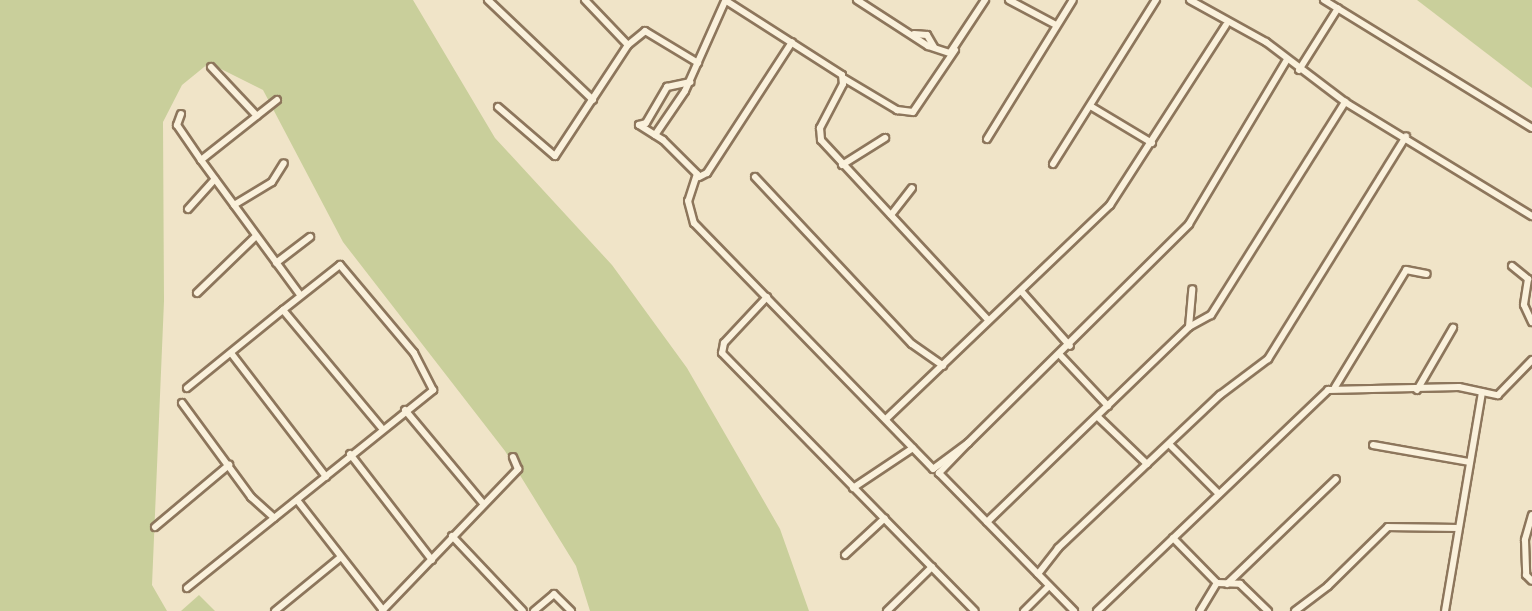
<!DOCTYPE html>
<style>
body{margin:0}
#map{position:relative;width:1532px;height:611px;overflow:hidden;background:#f0e4c8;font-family:Lora,serif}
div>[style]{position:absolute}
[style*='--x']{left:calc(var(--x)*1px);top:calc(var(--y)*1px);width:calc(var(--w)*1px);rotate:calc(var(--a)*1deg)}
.green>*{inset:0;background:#c9cf9b}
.roads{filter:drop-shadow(2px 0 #8d765c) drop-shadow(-2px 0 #8d765c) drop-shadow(0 2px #8d765c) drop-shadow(0 -2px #8d765c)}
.street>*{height:6px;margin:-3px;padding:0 3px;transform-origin:3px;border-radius:3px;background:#faf1dc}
span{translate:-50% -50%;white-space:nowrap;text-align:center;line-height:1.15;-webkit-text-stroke:6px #f7eed8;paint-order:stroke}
</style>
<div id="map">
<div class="green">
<div style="clip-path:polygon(0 0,413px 0,495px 138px,612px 265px,687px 368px,780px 529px,809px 611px,590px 611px,576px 566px,505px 451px,343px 242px,263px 90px,209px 63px,182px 85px,163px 122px,164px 301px,152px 585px,167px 611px,0 611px)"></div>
<div style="clip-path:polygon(1417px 0,1532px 0,1532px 88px)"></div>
<div style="clip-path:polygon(199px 595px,215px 611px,181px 611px)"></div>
</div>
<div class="roads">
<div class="street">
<div style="--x:488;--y:0;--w:145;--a:43.6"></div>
<div style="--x:585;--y:0;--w:62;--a:46.3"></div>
<div style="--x:628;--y:45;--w:22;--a:-39"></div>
<div style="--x:645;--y:31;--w:62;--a:31.1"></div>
<div style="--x:857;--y:0;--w:85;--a:32.9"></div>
<div style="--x:928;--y:46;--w:23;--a:18"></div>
<div style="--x:950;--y:53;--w:64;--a:-56.6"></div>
<div style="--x:1009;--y:0;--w:53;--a:28"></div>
<div style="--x:1190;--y:0;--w:87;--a:28.9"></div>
<div style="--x:1266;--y:42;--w:99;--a:37.2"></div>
<div style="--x:1345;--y:102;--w:219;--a:31.4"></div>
<div style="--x:1324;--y:0;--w:244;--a:31.6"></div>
<div style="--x:728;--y:2;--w:135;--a:32.6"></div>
<div style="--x:842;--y:75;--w:9;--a:84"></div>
<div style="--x:843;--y:84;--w:50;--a:117.6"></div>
<div style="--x:820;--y:128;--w:12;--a:85"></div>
<div style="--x:821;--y:140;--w:246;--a:47.1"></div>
<div style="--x:914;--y:34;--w:13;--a:4"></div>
<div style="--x:927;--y:35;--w:14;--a:60"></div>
<div style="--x:211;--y:67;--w:67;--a:46.8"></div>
<div style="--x:1299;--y:70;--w:73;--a:-57.8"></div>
<div style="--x:845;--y:79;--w:61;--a:30.8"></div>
<div style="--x:897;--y:110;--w:16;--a:7"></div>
<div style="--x:913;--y:112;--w:75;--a:-55.9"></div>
<div style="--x:277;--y:100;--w:97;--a:141.7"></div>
<div style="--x:201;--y:160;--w:167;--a:53.7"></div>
<div style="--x:498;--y:107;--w:75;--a:40.7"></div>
<div style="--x:555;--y:156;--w:133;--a:-56.7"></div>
<div style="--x:1092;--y:107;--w:70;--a:31"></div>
<div style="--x:181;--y:114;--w:12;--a:110"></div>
<div style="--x:177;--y:125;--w:42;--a:55.6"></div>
<div style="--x:639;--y:125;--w:28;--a:32"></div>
<div style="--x:663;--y:140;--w:48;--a:45"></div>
<div style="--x:697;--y:174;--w:28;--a:108"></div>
<div style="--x:688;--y:201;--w:23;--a:75"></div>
<div style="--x:694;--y:223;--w:343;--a:45.8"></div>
<div style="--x:933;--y:469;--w:44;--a:-36.6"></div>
<div style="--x:968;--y:443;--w:42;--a:134"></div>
<div style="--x:939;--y:473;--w:193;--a:45.6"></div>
<div style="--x:639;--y:125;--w:7;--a:-16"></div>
<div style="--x:646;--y:123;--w:42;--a:-59.7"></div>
<div style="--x:667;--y:87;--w:24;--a:-12"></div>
<div style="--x:655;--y:135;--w:53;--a:-55.7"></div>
<div style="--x:685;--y:91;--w:98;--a:-66"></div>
<div style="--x:987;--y:139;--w:163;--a:-58.3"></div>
<div style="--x:1053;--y:164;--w:194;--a:-57.9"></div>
<div style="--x:842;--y:165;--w:51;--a:-32.1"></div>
<div style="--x:699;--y:177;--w:9;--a:-27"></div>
<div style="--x:707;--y:173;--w:156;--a:-57"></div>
<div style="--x:755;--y:177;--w:229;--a:46.8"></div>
<div style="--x:912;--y:344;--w:38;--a:35"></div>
<div style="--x:234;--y:205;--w:44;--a:-31.2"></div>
<div style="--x:272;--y:182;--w:22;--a:-58"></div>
<div style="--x:188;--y:209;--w:40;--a:-48"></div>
<div style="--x:891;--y:215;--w:34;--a:-52"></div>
<div style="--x:276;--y:263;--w:43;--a:-37.4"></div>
<div style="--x:1512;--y:266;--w:21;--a:39"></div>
<div style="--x:1528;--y:279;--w:26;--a:99"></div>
<div style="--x:1524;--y:305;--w:19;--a:65"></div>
<div style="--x:1022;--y:292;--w:72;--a:48.4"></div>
<div style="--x:197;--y:293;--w:81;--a:-44"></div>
<div style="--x:767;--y:297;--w:63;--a:133.1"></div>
<div style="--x:724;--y:343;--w:10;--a:101"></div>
<div style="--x:722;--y:353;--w:361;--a:45.6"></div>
<div style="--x:1189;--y:327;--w:38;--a:-85"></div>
<div style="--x:231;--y:353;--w:156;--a:52.5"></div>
<div style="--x:1060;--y:355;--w:70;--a:46.7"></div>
<div style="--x:1335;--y:387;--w:137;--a:-58.7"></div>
<div style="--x:1406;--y:270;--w:21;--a:11"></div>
<div style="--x:187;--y:388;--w:124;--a:-39.1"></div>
<div style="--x:283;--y:310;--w:153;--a:50.1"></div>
<div style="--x:1417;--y:390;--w:72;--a:-59.9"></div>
<div style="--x:182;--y:403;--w:117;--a:53.7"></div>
<div style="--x:251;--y:497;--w:31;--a:42"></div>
<div style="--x:405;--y:410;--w:120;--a:50.1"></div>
<div style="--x:1098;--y:417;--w:68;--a:43.8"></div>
<div style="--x:886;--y:419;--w:310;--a:-43.7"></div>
<div style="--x:1110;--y:205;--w:214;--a:-57.2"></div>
<div style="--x:968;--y:443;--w:311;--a:-44.7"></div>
<div style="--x:1189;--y:224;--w:190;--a:-59.2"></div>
<div style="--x:1170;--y:445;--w:69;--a:45"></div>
<div style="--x:1373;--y:445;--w:97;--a:10"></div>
<div style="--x:350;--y:454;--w:134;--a:52.3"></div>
<div style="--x:853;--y:488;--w:72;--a:-33.7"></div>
<div style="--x:297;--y:500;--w:140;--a:52"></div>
<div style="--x:1532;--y:515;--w:26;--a:106"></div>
<div style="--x:1525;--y:540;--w:35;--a:88"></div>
<div style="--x:1526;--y:575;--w:8;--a:45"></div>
<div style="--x:987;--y:522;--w:281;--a:-44"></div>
<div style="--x:1189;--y:327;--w:25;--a:-29"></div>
<div style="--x:1211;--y:315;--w:252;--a:-57.8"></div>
<div style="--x:155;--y:527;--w:97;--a:-40"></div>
<div style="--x:452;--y:536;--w:103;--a:46.6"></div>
<div style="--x:1173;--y:538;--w:63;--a:45.6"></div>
<div style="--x:1217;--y:583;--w:23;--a:2"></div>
<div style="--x:1240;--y:584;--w:39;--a:44"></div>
<div style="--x:845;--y:555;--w:54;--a:-42.8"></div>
<div style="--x:1038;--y:574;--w:33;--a:-52"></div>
<div style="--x:1058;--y:548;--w:223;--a:-43.4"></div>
<div style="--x:1220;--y:395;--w:60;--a:-36.9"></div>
<div style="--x:1268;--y:359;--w:262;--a:-58.2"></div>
<div style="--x:1227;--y:584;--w:151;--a:-43.9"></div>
<div style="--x:187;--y:588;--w:316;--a:-38.8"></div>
<div style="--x:433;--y:390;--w:42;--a:-117.2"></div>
<div style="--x:414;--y:353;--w:115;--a:-130.1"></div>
<div style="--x:340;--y:265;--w:73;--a:141.7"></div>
<div style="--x:275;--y:611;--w:85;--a:-39.3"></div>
<div style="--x:382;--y:611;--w:197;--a:-46.2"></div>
<div style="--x:518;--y:469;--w:13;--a:-113"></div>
<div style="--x:534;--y:611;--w:26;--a:-40"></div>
<div style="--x:554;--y:594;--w:24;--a:45"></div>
<div style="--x:887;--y:611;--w:63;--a:-44.4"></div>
<div style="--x:1024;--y:611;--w:35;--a:-45"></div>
<div style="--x:1097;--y:611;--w:320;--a:-43.7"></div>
<div style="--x:1328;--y:390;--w:131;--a:-1.3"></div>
<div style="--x:1459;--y:387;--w:40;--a:12"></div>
<div style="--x:1498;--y:395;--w:49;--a:-45.8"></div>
<div style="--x:1200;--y:611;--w:33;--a:-59"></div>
<div style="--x:1295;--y:611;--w:41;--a:-37.1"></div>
<div style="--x:1328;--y:586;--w:84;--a:-44.5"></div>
<div style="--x:1388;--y:527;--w:68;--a:0.8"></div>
<div style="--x:1445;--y:611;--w:222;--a:-80.4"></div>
</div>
</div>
</div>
